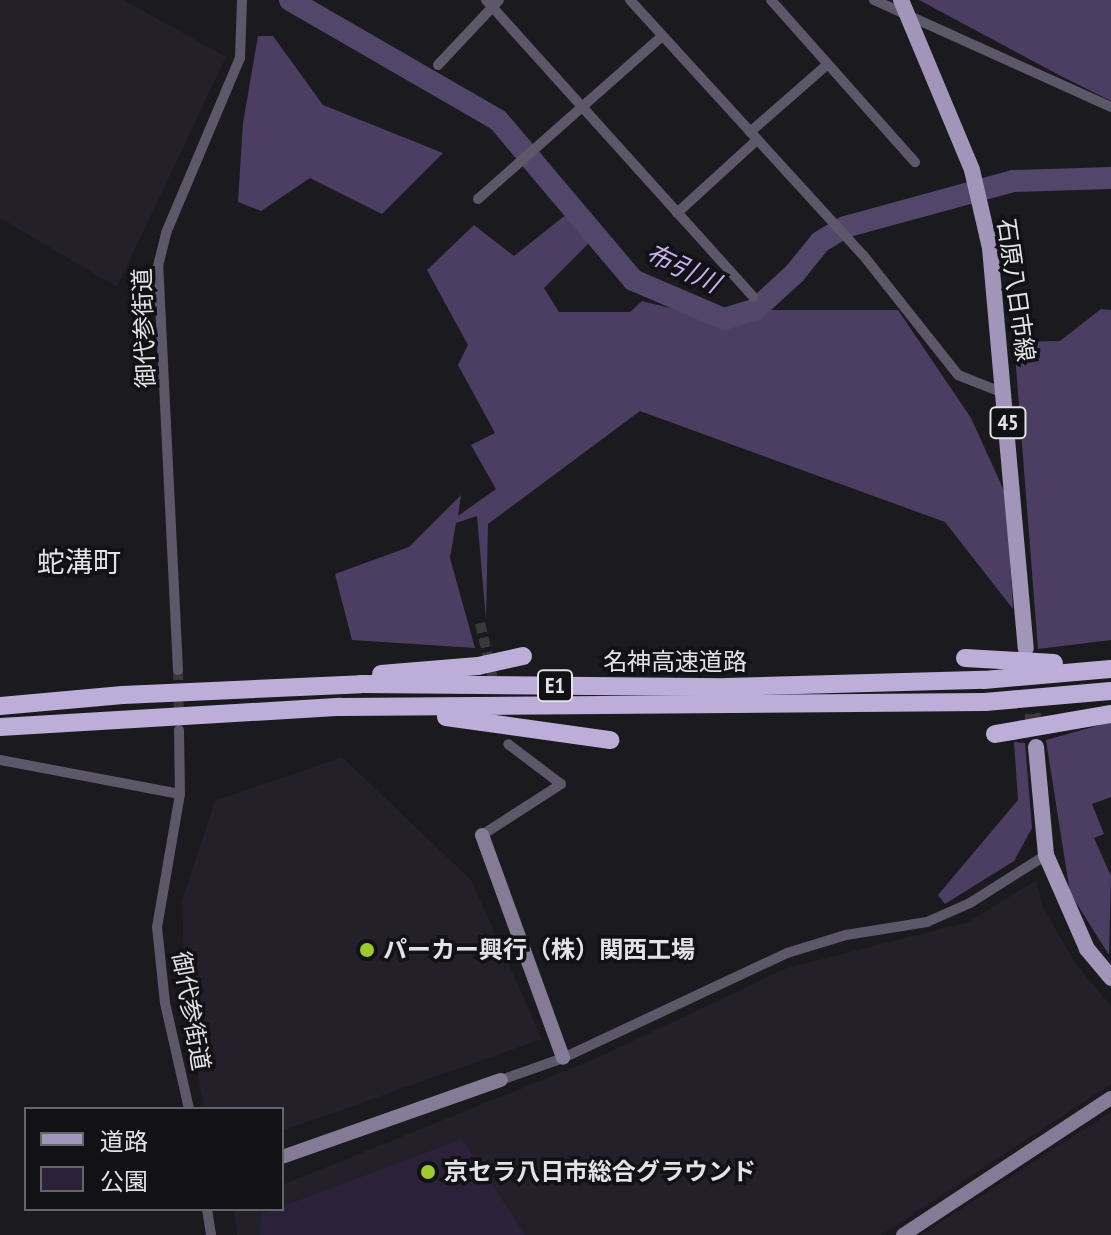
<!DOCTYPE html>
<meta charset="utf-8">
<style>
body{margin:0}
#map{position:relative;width:1111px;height:1235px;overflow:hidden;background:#1b1a1e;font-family:"PT Sans Narrow","Noto Sans JP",sans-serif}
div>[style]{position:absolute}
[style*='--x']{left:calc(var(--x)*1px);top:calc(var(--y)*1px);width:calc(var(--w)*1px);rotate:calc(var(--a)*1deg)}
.built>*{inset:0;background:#23202a}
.green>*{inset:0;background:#2b2239}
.forest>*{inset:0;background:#4c3e63}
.river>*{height:22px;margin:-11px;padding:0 11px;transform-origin:11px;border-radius:11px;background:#53466b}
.street-tunnel>*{height:10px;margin-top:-5px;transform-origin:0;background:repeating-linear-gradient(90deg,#39383c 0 10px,transparent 0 15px)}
.primary-tunnel>*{height:16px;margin-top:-8px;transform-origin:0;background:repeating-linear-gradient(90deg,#39383c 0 16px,transparent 0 24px)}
.street>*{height:10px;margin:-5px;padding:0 5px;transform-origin:5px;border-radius:5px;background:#5d5869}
.secondary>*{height:14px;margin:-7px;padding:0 7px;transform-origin:7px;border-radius:7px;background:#847b96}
.primary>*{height:16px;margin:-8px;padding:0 8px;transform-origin:8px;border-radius:8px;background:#a196b9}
.highway>*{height:18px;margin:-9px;padding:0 9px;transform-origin:9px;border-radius:9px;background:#bdaed9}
.dots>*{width:22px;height:22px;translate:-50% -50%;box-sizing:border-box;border:4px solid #121115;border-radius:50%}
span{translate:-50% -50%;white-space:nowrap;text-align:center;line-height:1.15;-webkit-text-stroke:7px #121115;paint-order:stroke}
.shield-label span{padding:2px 6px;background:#121115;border:2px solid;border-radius:6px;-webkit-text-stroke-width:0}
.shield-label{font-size:22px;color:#e3e2e5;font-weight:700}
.street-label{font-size:24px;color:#e3e2e5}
.poi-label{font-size:24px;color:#e3e2e5;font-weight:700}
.left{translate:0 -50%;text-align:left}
.water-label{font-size:26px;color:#c7b1f2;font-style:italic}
.quarter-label{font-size:28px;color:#e3e2e5}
.legend{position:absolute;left:24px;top:1107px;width:260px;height:104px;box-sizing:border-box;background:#121115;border:2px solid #666568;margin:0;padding:10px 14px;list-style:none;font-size:24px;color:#e3e2e5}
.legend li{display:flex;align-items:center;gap:16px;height:40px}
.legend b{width:40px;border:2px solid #666568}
</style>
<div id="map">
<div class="built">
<div style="clip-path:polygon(0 0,124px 0,226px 57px,117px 287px,0 218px)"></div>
<div style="clip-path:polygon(342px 757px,471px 880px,542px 1039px,282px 1131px,282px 1109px,204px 1109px,185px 999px,182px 901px,215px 801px)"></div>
<div style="clip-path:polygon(1036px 880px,1043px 907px,1075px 963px,1111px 1006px,1111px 1084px,881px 1235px,237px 1235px,234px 1209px,282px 1209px,282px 1185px,597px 1058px,787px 968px,969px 922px)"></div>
<div style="clip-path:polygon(1111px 1112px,1111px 1235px,921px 1235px)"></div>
</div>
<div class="green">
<div style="clip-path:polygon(462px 1139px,525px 1235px,260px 1235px,262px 1214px)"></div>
</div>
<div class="forest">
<div style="clip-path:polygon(919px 0,1111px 0,1111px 101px,1061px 76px)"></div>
<div style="clip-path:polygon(258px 36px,273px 36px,323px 105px,443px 153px,382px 214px,310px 178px,261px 211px,238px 202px,243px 123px)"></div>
<div style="clip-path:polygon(568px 213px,591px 241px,544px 288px,559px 312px,630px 312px,642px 301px,738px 325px,770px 310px,898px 310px,971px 418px,1006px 495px,1013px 609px,945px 522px,640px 411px,488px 524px,486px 620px,477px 516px,456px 523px,450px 558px,475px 648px,352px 640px,335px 574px,409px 547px,461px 495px,458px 516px,496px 489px,471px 445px,495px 433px,458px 365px,468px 345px,427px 270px,474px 225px,514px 256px)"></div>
<div style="clip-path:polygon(1101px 309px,1111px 310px,1111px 640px,1038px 649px,1014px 342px,1060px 341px)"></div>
<div style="clip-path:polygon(1111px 722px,1111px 797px,1092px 804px,1104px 834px,1094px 838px,1111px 876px,1109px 955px,1070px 893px,1046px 740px)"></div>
<div style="clip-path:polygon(1014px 742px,1025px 743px,1032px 828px,1014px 861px,945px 904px,938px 895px,1018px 800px)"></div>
</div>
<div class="river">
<div style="--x:290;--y:0;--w:240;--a:30"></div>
<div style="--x:498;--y:120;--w:209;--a:49.8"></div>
<div style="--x:633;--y:280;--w:99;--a:23.2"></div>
<div style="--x:724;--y:319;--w:34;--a:-17"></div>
<div style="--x:756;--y:309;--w:53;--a:-42.7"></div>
<div style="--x:795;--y:273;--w:40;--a:-51"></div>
<div style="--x:820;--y:242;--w:29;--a:-31"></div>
<div style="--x:845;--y:227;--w:174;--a:-15.3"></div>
<div style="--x:1013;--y:181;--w:98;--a:-1.8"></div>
</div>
<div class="street-tunnel">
<div style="--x:480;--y:623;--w:66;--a:76.8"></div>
<div style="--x:178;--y:670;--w:50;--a:88.9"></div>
</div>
<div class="primary-tunnel">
<div style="--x:1028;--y:666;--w:72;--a:84.4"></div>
</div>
<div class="street">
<div style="--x:486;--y:0;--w:399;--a:48"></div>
<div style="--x:630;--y:0;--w:345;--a:47.6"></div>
<div style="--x:863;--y:255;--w:153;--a:51.6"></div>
<div style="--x:958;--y:375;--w:52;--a:21.6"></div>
<div style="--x:771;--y:0;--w:217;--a:48.4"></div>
<div style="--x:874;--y:0;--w:260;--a:24.3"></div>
<div style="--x:438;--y:65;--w:89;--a:-46.8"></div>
<div style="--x:750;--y:132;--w:103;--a:-41.1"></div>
<div style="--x:478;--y:199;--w:246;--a:-41.5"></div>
<div style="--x:677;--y:213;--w:108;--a:-42.4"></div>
<div style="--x:178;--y:670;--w:404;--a:-92.8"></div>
<div style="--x:158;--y:266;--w:34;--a:-76"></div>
<div style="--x:166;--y:233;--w:190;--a:-67.1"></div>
<div style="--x:240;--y:58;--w:58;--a:-88"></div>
<div style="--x:179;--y:730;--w:64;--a:89.1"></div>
<div style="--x:180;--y:794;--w:135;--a:99.8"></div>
<div style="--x:157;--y:927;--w:76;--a:84"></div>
<div style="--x:165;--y:1003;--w:109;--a:77.2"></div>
<div style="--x:0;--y:760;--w:183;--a:10.7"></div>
<div style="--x:482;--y:835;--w:94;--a:-32.8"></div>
<div style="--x:561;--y:784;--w:66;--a:-143"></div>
<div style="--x:501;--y:1080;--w:66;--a:-19.5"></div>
<div style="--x:563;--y:1058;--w:247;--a:-25.1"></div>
<div style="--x:787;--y:953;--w:62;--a:-17"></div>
<div style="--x:846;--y:935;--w:82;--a:-9.1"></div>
<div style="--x:927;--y:922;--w:47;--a:-23.8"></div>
<div style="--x:970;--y:903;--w:90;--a:-32.3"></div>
<div style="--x:207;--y:1209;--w:26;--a:81"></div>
</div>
<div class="secondary">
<div style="--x:482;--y:835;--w:237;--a:70"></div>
<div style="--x:282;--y:1157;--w:232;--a:-19.4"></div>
<div style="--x:903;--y:1235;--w:249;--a:-33.4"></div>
</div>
<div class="primary">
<div style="--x:901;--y:0;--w:184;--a:67.3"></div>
<div style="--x:972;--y:170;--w:80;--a:77"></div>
<div style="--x:990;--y:248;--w:402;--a:84.9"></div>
<div style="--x:1036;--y:747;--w:108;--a:84.7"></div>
<div style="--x:1046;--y:855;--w:103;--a:66.4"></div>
<div style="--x:1087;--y:949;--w:38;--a:50"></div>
</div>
<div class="highway">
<div style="--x:965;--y:658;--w:89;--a:3.2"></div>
<div style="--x:381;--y:674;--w:97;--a:-4.7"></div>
<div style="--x:478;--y:666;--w:46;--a:-12.5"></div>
<div style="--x:0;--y:706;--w:123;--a:-5.1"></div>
<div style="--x:123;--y:695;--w:238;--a:-2.6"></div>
<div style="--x:361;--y:684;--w:366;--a:0.5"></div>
<div style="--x:727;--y:687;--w:257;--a:-1.6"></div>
<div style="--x:984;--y:680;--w:127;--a:-5"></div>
<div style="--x:446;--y:717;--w:166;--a:8"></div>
<div style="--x:0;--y:727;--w:341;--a:-3.4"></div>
<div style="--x:340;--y:707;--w:645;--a:-0.44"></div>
<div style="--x:985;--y:702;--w:126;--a:-5"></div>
<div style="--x:995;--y:734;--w:118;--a:-9.8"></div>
</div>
<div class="dots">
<div style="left:367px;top:950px;background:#9fca2d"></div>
<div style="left:428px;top:1172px;background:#9fca2d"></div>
</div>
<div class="shield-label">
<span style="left:1008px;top:423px">45</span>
<span style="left:555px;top:686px">E1</span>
</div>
<div class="street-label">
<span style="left:1016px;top:290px;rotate:82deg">石原八日市線</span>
<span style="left:144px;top:328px;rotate:-92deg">御代参街道</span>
<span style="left:675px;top:662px">名神高速道路</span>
<span style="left:191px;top:1011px;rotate:80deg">御代参街道</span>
</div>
<div class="poi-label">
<span class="left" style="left:383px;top:950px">パーカー興行（株）関西工場</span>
<span class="left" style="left:444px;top:1172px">京セラ八日市総合グラウンド</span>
</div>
<div class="water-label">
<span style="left:683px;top:268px;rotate:26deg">布引川</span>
</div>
<div class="quarter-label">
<span style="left:79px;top:562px">蛇溝町</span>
</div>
<ul class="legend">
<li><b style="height:10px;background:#a196b9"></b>道路</li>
<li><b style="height:22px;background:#2b2239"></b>公園</li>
</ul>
</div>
